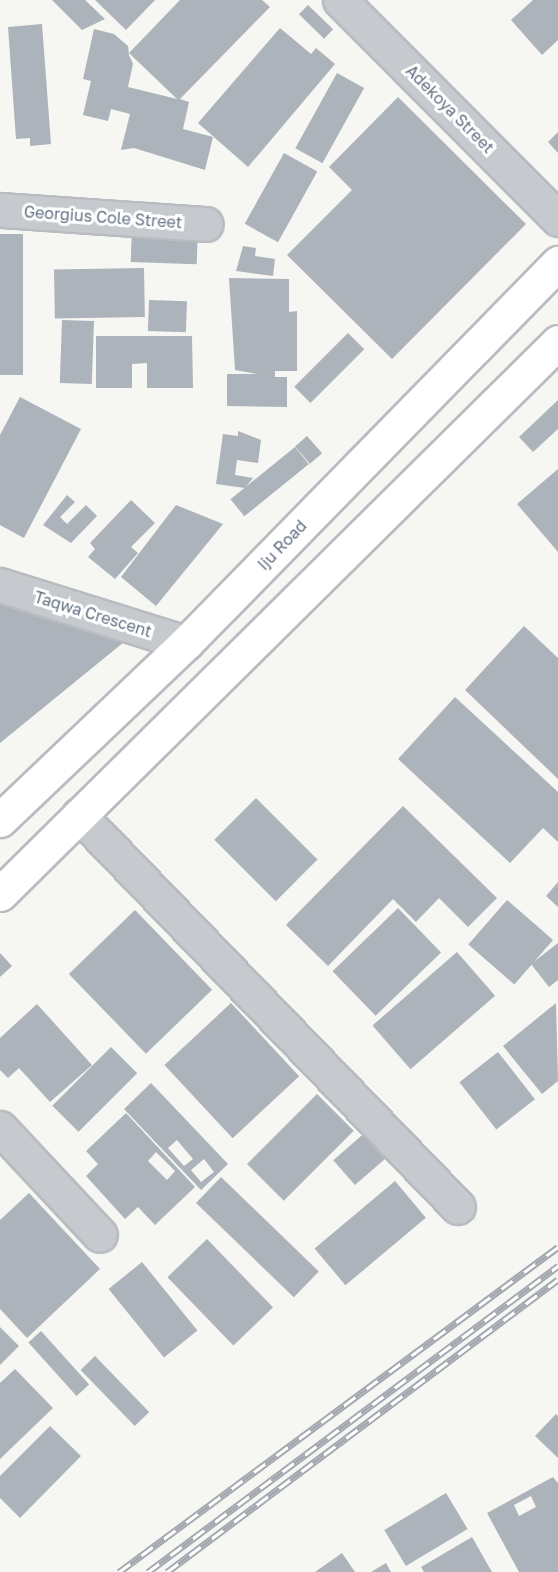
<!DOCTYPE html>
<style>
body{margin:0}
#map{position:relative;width:558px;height:1572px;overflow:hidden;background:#f6f6f3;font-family:"Golos Text",sans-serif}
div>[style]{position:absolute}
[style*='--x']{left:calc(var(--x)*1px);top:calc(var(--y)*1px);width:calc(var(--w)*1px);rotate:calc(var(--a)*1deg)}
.building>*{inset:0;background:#acb3ba;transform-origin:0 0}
.roads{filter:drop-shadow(2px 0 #b8bcc1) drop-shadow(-2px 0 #b8bcc1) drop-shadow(0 2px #b8bcc1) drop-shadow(0 -2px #b8bcc1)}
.street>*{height:33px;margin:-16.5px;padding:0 16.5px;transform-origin:16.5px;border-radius:16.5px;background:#c6c9cd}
.secondary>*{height:33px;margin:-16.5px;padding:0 16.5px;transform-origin:16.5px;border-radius:16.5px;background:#fff}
.rail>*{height:7px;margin-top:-3.5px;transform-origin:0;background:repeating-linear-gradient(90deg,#fff 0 14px,#a4a9b0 0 28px);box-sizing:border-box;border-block:2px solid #a4a9b0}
span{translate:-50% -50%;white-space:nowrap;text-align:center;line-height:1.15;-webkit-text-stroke:6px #fff;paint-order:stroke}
.street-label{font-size:16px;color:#647285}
</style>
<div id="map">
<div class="building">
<div style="clip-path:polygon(52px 0,85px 0,105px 19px,82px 30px)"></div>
<div style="clip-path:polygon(95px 0,155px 0,126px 30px)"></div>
<div style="clip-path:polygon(180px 0,262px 0,270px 7px,180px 99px,189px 102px,183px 129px,213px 137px,205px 170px,134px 148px,121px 150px,130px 114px,111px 109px,108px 121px,83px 115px,91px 81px,83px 79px,94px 29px,114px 34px,128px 46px,129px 55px,133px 64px,128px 87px,177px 99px,129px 53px)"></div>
<div style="clip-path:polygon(533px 0,558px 0,558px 40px,542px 55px,511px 20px)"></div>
<div style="left:308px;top:5px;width:35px;height:13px;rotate:44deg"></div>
<div style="clip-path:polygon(42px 24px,51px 144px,30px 146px,30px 138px,16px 139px,8px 27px)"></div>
<div style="clip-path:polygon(280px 28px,311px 54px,316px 48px,335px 64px,248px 167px,198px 123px)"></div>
<div style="left:337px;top:73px;width:31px;height:86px;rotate:29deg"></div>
<div style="clip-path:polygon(398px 97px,526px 224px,392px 359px,287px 255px,352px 190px,329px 167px)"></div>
<div style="clip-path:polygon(558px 132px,558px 153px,548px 142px)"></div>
<div style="left:284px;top:153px;width:38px;height:81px;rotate:29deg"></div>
<div style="left:132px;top:226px;width:66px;height:36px;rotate:2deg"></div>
<div style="left:0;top:234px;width:23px;height:141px"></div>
<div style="clip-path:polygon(243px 246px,256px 248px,255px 256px,275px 259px,273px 276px,236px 271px)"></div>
<div style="left:144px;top:268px;width:49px;height:90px;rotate:89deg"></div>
<div style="clip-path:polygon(229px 278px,289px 279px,289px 312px,297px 311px,297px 371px,275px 371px,275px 377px,287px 377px,287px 407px,227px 406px,227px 374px,257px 374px,235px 370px)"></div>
<div style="left:149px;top:300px;width:38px;height:31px;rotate:2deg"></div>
<div style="left:62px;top:320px;width:32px;height:63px;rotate:2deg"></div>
<div style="left:348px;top:333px;width:23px;height:76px;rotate:45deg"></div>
<div style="clip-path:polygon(96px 336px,192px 336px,193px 388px,147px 388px,147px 363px,132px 364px,132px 388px,96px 388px)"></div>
<div style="clip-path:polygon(20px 397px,81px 429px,24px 538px,0 525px,0 435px)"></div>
<div style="clip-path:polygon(558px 400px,558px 429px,533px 452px,519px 437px)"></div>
<div style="clip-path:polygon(238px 431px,261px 440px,258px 463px,237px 460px,235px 475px,253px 478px,245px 488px,216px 484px,223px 434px,238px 436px)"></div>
<div style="left:307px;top:436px;width:23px;height:16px;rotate:49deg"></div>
<div style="left:295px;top:447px;width:22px;height:83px;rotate:51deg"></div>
<div style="clip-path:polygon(558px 469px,558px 552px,517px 504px)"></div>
<div style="clip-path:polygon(67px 495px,75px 502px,60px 517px,67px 524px,86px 505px,97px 516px,71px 543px,43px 525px)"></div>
<div style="clip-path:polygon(131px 500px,155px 523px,131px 547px,138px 553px,115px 579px,88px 557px,95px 549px,90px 543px)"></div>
<div style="clip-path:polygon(176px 505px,223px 524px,156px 606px,121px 577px)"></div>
<div style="clip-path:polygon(0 595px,38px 609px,35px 617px,42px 611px,129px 638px,0 743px)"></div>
<div style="clip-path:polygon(524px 626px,558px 658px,558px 779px,465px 690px)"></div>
<div style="clip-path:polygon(455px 697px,558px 792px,558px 842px,543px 828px,510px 863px,398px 759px)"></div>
<div style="left:256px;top:798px;width:87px;height:59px;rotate:45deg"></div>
<div style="clip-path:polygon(403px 806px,497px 898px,468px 927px,439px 898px,416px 922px,393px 899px,328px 966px,286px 925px)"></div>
<div style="clip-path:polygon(558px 882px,558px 907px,546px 896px)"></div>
<div style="left:507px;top:900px;width:61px;height:59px;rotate:41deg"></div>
<div style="left:398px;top:908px;width:62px;height:91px;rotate:46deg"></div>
<div style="left:135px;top:910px;width:111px;height:92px;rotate:46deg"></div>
<div style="clip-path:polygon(558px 943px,558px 980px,549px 987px,531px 964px)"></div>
<div style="left:457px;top:952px;width:58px;height:112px;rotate:49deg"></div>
<div style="clip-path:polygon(0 953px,12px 966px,0 977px)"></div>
<div style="left:231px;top:1003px;width:100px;height:91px;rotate:47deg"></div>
<div style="clip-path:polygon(556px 1003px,558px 1081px,542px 1094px,503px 1046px)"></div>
<div style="clip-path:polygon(37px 1004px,92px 1065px,50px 1102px,19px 1068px,8px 1078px,0 1070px,0 1038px)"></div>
<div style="left:111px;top:1047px;width:37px;height:83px;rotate:45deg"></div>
<div style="left:498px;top:1052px;width:60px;height:49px;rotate:52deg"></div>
<div style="clip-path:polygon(evenodd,151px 1083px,228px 1164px,201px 1190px,124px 1109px,151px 1083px,177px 1140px,193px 1159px,184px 1166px,168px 1148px,177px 1140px,151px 1083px,204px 1159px,214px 1172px,201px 1182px,191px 1170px,204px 1159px)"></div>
<div style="left:317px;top:1094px;width:52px;height:99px;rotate:45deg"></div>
<div style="clip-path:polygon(evenodd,126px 1113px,195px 1187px,155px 1225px,138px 1207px,125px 1219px,86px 1176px,98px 1164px,86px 1151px,126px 1113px,156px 1152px,175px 1171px,167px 1180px,148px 1161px,156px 1152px)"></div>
<div style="left:368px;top:1130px;width:33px;height:46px;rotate:49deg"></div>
<div style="left:221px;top:1177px;width:136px;height:36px;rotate:44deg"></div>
<div style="left:395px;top:1181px;width:48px;height:105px;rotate:50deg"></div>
<div style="clip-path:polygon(29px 1193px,100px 1269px,27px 1338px,0 1309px,0 1220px)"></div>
<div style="left:207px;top:1239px;width:95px;height:55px;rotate:46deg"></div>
<div style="left:142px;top:1262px;width:88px;height:43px;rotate:51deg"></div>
<div style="clip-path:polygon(0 1327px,19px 1346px,0 1365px)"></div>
<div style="left:41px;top:1331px;width:72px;height:17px;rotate:48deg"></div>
<div style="left:95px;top:1356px;width:78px;height:20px;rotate:46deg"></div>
<div style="clip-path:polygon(15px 1369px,53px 1408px,0 1459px,0 1383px)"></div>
<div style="clip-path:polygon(556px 1414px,558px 1416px,558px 1458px,535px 1436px)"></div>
<div style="clip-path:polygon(50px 1426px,81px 1456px,20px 1518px,0 1498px,0 1476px)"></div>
<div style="clip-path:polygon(evenodd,553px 1477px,558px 1483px,558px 1572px,519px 1572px,487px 1513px,553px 1477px,531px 1496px,536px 1507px,519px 1516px,514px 1505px,531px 1496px)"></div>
<div style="left:446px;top:1493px;width:42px;height:72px;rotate:59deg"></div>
<div style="clip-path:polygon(472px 1537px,492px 1572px,424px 1572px,421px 1567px)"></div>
<div style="clip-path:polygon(342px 1553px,355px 1572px,315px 1572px)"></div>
<div style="clip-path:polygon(386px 1563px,391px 1572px,371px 1572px)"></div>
</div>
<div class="roads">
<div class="street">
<div style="--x:340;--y:0;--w:309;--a:45.1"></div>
<div style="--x:0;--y:210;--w:206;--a:3.9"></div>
<div style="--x:0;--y:585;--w:195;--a:17.3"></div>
<div style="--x:79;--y:815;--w:545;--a:45.97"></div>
<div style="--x:0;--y:1128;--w:146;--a:46.9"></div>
</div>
<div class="secondary">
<div style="--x:0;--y:820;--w:257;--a:-43.6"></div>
<div style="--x:186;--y:643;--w:532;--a:-45.61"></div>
<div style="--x:0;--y:894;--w:785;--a:-44.69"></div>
</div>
</div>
<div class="rail">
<div style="--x:119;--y:1572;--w:546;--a:-36.51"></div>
<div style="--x:148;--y:1572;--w:512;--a:-36.74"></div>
<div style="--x:167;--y:1572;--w:488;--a:-36.8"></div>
</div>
<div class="street-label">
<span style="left:450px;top:109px;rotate:45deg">Adekoya Street</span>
<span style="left:103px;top:217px;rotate:4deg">Georgius Cole Street</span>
<span style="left:282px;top:545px;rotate:-46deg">Iju Road</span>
<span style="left:93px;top:614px;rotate:17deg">Taqwa Crescent</span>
</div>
</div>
